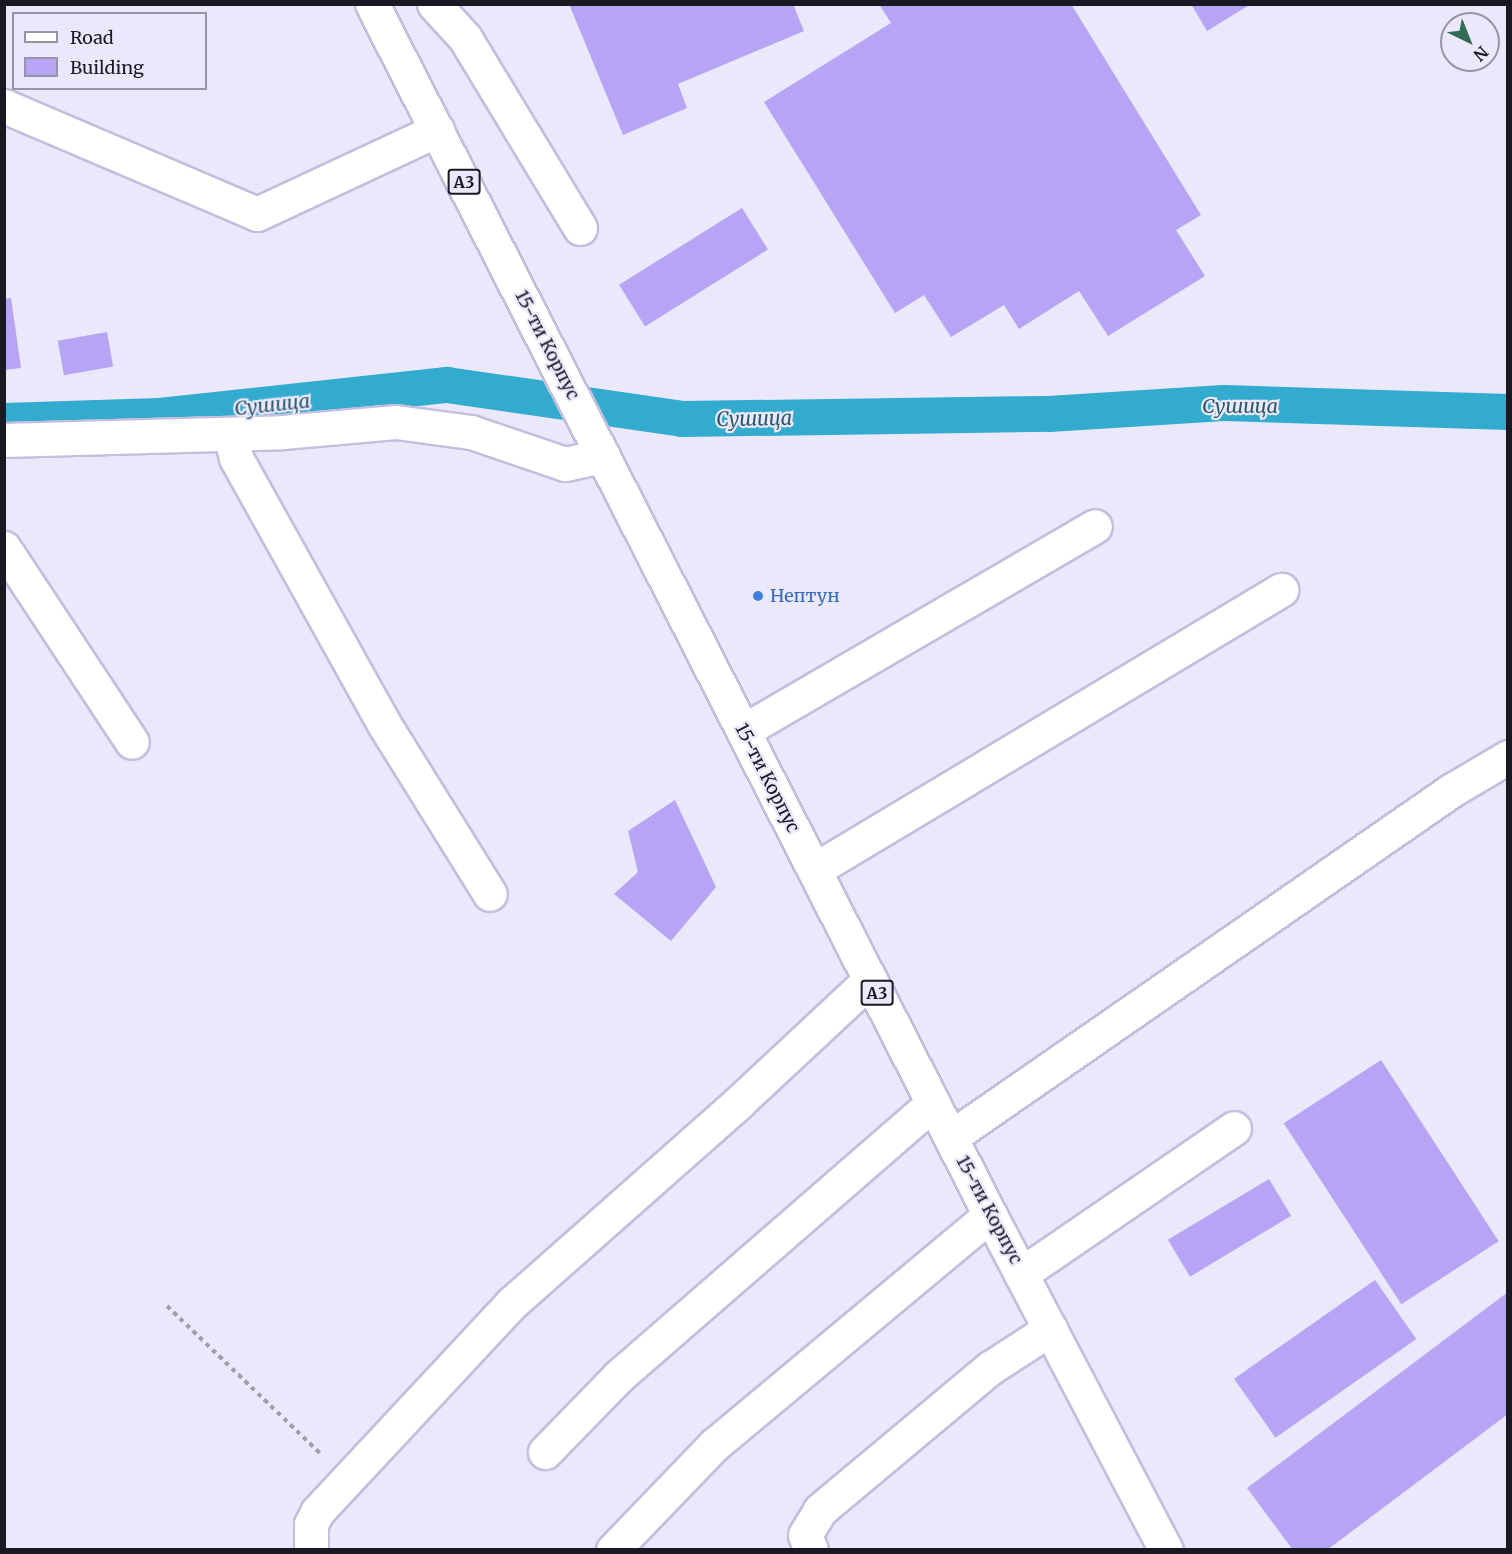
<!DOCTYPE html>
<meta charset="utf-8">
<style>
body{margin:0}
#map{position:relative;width:1512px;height:1554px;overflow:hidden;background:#ebe8fb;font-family:Merriweather,serif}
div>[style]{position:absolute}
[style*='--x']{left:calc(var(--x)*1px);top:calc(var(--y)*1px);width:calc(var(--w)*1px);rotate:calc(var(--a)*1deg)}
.canal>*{height:36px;margin:-18px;padding:0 18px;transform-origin:18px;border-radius:18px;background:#32abcf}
.building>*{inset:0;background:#b6a4f5;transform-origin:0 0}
.path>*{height:4px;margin-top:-2px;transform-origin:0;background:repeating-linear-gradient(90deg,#a09dad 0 4.5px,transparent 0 9px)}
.roads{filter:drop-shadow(2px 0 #c3bedd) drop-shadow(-2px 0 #c3bedd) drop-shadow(0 2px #c3bedd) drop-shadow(0 -2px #c3bedd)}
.minor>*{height:33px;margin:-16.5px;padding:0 16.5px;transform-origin:16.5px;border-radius:16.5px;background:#fff}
.major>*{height:33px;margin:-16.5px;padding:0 16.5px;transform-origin:16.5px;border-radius:16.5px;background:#fff}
.dots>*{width:16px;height:16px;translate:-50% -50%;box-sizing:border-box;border:3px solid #ebe8fb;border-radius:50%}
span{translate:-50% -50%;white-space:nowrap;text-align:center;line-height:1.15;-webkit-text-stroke:4.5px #ebe8fb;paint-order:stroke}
.shield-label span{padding:2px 4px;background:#ebe8fb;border:2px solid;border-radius:4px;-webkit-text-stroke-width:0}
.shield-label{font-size:16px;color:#1a1823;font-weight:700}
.street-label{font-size:18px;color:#1a1823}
.shop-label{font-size:18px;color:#366cbe}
.left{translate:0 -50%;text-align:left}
.water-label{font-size:20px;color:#2a5a6a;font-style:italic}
.frame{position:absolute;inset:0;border:6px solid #1a1823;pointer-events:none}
.legend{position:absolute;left:12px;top:12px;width:195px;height:78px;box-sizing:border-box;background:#ebe8fb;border:2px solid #9795a5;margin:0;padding:8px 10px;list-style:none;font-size:18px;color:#1a1823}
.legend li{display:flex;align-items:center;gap:12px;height:30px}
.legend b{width:30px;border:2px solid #9795a5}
.north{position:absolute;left:1440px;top:12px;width:60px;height:60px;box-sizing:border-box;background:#ebe8fb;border:2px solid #9795a5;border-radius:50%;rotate:137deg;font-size:16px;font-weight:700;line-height:24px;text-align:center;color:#1a1823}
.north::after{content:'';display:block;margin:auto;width:21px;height:27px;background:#326b54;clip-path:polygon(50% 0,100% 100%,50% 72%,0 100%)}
</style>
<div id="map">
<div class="canal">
<div style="--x:4;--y:421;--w:156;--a:-1.8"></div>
<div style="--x:160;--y:416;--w:289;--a:-6.2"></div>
<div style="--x:447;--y:385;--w:237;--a:8.2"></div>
<div style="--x:682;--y:419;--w:367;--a:-0.8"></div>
<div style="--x:1049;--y:414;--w:175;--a:-3.6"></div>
<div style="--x:1224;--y:403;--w:284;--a:1.8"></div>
</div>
<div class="building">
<div style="clip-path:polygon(569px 4px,793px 4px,804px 31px,678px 84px,687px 108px,623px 135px)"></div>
<div style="clip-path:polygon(879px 4px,1071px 4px,1201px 215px,1176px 230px,1205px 276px,1108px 336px,1079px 291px,1019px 329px,1004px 305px,951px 337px,924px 295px,895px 313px,764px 102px,891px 23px)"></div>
<div style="clip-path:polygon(1191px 4px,1251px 4px,1207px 31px)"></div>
<div style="left:742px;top:208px;width:49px;height:145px;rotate:58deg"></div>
<div style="clip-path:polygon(11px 298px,21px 368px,4px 370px,4px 299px)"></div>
<div style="left:107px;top:332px;width:35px;height:50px;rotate:80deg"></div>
<div style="clip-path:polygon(675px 800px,716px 887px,671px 941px,614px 894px,638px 872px,628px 831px)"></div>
<div style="left:1381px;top:1060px;width:216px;height:116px;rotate:57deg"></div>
<div style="left:1269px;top:1179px;width:43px;height:118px;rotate:59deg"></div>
<div style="left:1375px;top:1280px;width:72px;height:172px;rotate:55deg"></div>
<div style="clip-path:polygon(1508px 1292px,1508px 1414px,1327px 1550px,1293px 1550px,1247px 1488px)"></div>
</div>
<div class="path">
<div style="--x:167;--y:1306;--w:216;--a:43.9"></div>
</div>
<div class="roads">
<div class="minor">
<div style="--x:434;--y:4;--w:46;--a:47.6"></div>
<div style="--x:465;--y:38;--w:222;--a:58.8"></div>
<div style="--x:4;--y:106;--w:275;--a:23.1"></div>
<div style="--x:257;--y:214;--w:199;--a:-25"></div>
<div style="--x:230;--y:434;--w:25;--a:76"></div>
<div style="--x:236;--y:458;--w:304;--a:60.9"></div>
<div style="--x:384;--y:724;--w:200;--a:58.1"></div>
<div style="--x:4;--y:440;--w:279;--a:-1.6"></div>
<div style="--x:283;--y:432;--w:113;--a:-5.1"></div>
<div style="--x:396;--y:422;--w:76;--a:7.6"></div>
<div style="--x:471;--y:432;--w:99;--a:18.8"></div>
<div style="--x:565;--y:464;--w:39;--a:-12"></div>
<div style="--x:4;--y:548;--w:232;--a:56.6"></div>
<div style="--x:743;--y:731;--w:407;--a:-30.2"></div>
<div style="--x:814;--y:870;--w:545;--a:-30.95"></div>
<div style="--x:951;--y:1137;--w:609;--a:-34.71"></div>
<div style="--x:1452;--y:790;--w:65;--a:-30.5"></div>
<div style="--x:1021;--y:1274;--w:258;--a:-34.4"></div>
<div style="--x:545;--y:1452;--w:106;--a:-45.8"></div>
<div style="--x:619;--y:1376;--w:416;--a:-41"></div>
<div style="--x:311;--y:1550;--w:26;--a:-90"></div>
<div style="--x:311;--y:1524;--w:13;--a:-63"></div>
<div style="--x:317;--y:1512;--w:286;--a:-47"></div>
<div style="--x:512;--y:1303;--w:303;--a:-41.5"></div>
<div style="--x:739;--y:1102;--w:179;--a:-43"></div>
<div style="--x:613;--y:1550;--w:146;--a:-46.1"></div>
<div style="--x:714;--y:1445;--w:359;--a:-39.8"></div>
<div style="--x:811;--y:1550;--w:16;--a:-112"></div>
<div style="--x:805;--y:1535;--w:29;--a:-59"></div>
<div style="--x:820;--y:1510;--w:222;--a:-39.9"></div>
<div style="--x:990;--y:1368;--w:72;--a:-33"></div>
</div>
<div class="major">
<div style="--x:372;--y:4;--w:1360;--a:62.96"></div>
<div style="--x:990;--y:1215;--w:378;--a:62.3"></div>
</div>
</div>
<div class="dots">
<div style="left:758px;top:596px;background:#3f7fe0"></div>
</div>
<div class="shield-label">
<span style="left:464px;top:182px">A3</span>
<span style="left:877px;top:993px">A3</span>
</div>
<div class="street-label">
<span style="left:547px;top:345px;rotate:63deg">15-ти Корпус</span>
<span style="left:767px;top:778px;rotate:63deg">15-ти Корпус</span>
<span style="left:989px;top:1210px;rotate:62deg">15-ти Корпус</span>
</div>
<div class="shop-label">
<span class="left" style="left:770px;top:596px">Нептун</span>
</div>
<div class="water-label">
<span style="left:272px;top:404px;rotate:-6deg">Сушица</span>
<span style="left:1240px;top:405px">Сушица</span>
<span style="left:754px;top:418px;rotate:-1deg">Сушица</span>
</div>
<div class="frame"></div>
<ul class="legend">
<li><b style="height:8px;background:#fff"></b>Road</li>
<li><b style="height:16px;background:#b6a4f5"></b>Building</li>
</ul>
<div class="north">N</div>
</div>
